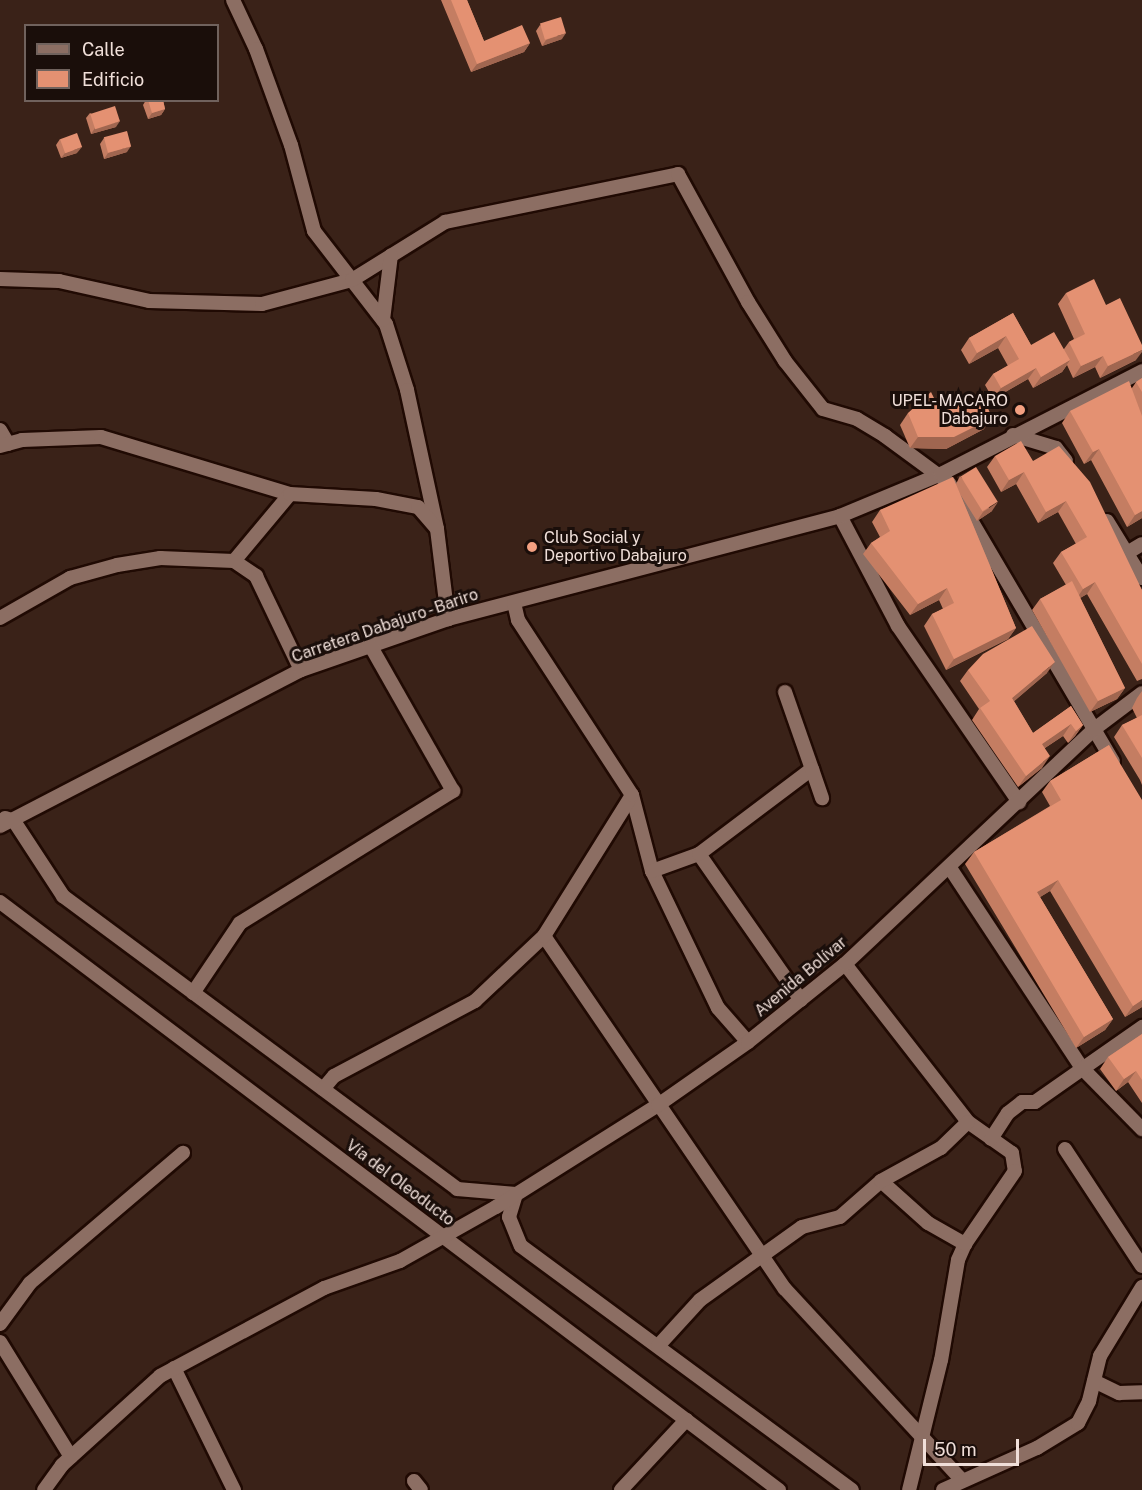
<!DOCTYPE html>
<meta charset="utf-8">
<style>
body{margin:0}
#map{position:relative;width:1142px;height:1490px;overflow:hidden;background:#3a2218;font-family:"Public Sans",sans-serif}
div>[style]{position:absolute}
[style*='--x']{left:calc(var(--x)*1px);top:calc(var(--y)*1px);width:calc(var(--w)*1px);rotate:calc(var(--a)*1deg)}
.roads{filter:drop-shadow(2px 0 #200a03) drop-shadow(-2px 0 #200a03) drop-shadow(0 2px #200a03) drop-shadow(0 -2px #200a03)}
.minor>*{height:14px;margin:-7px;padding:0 7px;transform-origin:7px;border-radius:7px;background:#8c6e63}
.wall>*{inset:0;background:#c47d62}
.shaded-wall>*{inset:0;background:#a06650}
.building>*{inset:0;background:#e49172;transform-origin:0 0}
.dots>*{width:16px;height:16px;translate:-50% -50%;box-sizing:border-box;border:3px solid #1a0e0a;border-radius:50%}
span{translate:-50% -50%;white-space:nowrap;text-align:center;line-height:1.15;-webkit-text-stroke:6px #1a0e0a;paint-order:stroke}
.poi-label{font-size:16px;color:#f0dfd9}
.right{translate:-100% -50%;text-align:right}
.left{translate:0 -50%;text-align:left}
.street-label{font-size:16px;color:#f0dfd9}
.legend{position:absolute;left:24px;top:24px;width:195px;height:78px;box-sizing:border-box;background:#1a0e0a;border:2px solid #70625d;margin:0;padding:8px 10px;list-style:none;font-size:18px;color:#f0dfd9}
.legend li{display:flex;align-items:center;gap:12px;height:30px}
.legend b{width:30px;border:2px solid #70625d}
.scale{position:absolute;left:923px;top:1439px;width:96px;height:27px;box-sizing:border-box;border:3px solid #f0dfd9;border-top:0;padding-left:8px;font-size:18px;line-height:21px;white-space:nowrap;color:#f0dfd9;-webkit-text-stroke:4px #1a0e0a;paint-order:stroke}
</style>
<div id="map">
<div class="roads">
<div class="minor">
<div style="--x:233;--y:0;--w:54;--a:64.9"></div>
<div style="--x:256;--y:49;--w:102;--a:70"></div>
<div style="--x:291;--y:145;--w:89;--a:75"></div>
<div style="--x:314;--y:231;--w:118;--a:52.3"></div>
<div style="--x:386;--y:324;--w:69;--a:72.3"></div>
<div style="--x:407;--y:390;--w:142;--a:77.8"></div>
<div style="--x:437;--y:529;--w:91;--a:83"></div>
<div style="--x:0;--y:279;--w:59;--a:1.9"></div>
<div style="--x:59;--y:281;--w:92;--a:12.5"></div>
<div style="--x:149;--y:301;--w:113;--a:1.5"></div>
<div style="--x:262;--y:304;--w:93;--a:-14.9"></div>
<div style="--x:352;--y:280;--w:110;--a:-31.9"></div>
<div style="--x:445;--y:222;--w:238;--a:-11.6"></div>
<div style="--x:678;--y:174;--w:146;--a:61.3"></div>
<div style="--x:748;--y:302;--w:70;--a:57.9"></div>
<div style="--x:785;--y:361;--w:61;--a:51.6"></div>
<div style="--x:823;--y:409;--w:35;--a:16"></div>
<div style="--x:857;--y:419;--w:33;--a:31"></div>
<div style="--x:885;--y:436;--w:79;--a:36.3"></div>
<div style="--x:949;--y:483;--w:323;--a:59.5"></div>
<div style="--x:383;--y:320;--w:65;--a:-83"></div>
<div style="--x:0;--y:430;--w:16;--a:60"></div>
<div style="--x:1013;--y:435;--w:45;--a:16.8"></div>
<div style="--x:1056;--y:448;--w:16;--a:52"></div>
<div style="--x:0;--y:446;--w:23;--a:-15"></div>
<div style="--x:22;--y:440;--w:79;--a:-2.2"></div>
<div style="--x:101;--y:437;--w:197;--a:16.8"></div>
<div style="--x:840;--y:516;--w:124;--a:62.2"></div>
<div style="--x:898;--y:626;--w:214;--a:55.5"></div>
<div style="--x:1107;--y:521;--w:67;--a:58.4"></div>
<div style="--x:1127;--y:553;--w:17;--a:-31"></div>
<div style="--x:234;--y:561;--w:87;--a:-50.1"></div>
<div style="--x:290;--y:494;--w:86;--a:3.3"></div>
<div style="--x:376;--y:499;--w:43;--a:10.8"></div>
<div style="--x:418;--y:507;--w:28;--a:49"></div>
<div style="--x:0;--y:618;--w:81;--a:-29.7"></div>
<div style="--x:70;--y:578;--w:49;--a:-15.5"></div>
<div style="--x:117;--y:565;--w:44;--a:-9.2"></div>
<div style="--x:160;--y:558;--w:74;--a:2.3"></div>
<div style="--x:234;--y:561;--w:27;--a:34"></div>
<div style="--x:256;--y:576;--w:104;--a:64.4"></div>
<div style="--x:785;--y:692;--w:82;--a:70.7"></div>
<div style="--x:632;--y:795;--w:79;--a:75.3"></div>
<div style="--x:652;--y:871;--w:152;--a:64.3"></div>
<div style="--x:718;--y:1008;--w:45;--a:48.6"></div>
<div style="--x:5;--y:818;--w:9;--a:18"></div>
<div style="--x:14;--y:821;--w:90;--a:56.8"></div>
<div style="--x:63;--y:896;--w:491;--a:36.6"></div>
<div style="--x:457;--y:1189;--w:59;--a:4.8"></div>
<div style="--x:516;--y:1194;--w:24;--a:107"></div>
<div style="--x:509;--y:1217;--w:31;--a:68"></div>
<div style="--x:521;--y:1246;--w:411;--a:36.4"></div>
<div style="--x:0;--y:826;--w:339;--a:-27.4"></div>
<div style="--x:301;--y:670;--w:156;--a:-19.1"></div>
<div style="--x:448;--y:619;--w:405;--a:-14.7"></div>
<div style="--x:840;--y:516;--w:109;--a:-22.6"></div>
<div style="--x:941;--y:474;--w:226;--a:-27.1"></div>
<div style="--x:699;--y:854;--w:178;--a:55.1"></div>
<div style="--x:950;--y:868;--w:240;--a:56.6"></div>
<div style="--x:1082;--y:1068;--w:86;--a:45.5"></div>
<div style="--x:652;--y:871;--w:50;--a:-19.9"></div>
<div style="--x:699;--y:854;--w:141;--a:-37"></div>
<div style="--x:812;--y:769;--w:31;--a:71"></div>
<div style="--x:0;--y:902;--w:976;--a:37.05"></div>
<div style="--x:544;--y:936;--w:427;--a:55.7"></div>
<div style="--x:785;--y:1289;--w:259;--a:47.2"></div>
<div style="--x:845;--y:964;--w:200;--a:52.1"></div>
<div style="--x:968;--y:1122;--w:54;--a:35.2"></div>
<div style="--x:1012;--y:1153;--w:18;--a:81"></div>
<div style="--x:1015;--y:1171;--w:88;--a:124.4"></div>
<div style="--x:965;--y:1244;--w:17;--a:114"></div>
<div style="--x:958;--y:1260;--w:101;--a:99.6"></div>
<div style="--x:941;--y:1360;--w:134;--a:103.8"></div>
<div style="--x:193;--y:993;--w:84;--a:-56.1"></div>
<div style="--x:240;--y:923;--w:251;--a:-31.8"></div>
<div style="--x:453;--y:791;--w:168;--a:-119.6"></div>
<div style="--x:323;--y:1089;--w:17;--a:-50"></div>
<div style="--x:334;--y:1076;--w:160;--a:-28"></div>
<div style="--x:475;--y:1001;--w:95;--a:-43.3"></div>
<div style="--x:544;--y:936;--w:166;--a:-58"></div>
<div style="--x:632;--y:795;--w:209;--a:-123.1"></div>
<div style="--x:518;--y:620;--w:18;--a:-103"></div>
<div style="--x:991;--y:1139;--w:31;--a:-57"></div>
<div style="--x:1008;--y:1113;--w:18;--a:-38"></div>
<div style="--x:1022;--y:1102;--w:13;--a:0"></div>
<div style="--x:1035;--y:1102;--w:131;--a:-35"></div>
<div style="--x:1065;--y:1149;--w:140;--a:56.7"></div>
<div style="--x:881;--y:1181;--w:63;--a:41.8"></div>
<div style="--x:928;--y:1223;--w:43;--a:29.6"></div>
<div style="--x:0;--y:1324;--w:51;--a:-53.8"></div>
<div style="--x:30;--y:1283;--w:201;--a:-40.4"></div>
<div style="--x:0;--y:1342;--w:135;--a:58.3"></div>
<div style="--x:658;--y:1346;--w:62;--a:-47.6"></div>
<div style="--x:700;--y:1300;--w:125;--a:-35.6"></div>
<div style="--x:802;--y:1227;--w:39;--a:-15"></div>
<div style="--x:840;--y:1217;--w:55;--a:-41.3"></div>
<div style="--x:881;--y:1181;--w:68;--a:-28.8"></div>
<div style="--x:941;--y:1148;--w:37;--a:-44"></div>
<div style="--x:174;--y:1368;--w:136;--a:63.8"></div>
<div style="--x:1094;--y:1381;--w:28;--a:26"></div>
<div style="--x:1119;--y:1393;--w:23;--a:-2"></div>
<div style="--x:414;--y:1481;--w:11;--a:52"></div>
<div style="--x:44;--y:1490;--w:31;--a:-54"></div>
<div style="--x:62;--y:1465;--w:132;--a:-42.2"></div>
<div style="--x:160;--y:1376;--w:186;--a:-28.2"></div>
<div style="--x:324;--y:1288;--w:81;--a:-19.6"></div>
<div style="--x:400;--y:1261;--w:110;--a:-29.4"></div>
<div style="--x:496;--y:1207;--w:191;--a:-32.2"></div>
<div style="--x:658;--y:1105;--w:110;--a:-35"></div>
<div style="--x:748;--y:1042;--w:124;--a:-38.8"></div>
<div style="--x:845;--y:964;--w:341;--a:-43.3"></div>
<div style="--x:1093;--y:730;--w:61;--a:-37.1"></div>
<div style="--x:621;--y:1490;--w:96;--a:-47.1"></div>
<div style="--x:943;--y:1490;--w:103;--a:-24.1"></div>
<div style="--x:1037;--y:1448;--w:48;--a:-31.4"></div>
<div style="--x:1078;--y:1423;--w:25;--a:-63"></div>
<div style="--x:1089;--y:1401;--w:46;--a:-76.3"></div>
<div style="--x:1100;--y:1356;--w:81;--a:-58.7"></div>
</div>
</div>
<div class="wall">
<div style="clip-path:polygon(441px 0,467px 0,484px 41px,530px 43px,524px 52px,471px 72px)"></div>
<div style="clip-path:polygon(540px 25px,562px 39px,542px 46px,536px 31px)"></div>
<div style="clip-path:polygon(146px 100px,163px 100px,165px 109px,161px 115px,148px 119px,143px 105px)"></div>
<div style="clip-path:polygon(90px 113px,116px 127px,91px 134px,86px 118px)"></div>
<div style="clip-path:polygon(104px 138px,127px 152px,104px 159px,100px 144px)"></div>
<div style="clip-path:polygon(60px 139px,77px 153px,61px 158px,56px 145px)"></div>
<div style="clip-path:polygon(1066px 293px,1106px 305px,1136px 360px,1100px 378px,1095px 367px,1073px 378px,1067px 365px,1062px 372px,1033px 388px,1028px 379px,993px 399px,985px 385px,993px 374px,1008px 366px,998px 348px,969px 364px,961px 350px,969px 338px,1013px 313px,1031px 345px,1064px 349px,1069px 342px,1074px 339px,1058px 304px)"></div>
<div style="clip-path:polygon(1142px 378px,1142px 518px,1127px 527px,1091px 460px,1084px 464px,1062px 423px,1070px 411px,1132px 388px,1136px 382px)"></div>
<div style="clip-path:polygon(961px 405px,984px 429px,946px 449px,910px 448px,900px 425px,908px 413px,938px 406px)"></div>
<div style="clip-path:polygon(995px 456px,1033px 461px,1142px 590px,1142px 679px,1137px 681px,1087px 594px,1080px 598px,1125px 688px,1117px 699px,1090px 712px,1032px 610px,1040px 599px,1066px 585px,1053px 563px,1061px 552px,1076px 544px,1058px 512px,1038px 523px,1016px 484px,1001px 492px,987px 467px)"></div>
<div style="clip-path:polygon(960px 476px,992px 511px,977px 521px,960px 494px,1016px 628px,1008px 639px,946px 670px,924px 626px,932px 614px,943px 609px,939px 600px,910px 615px,863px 554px,871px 543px,880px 537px,872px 522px,880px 510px,956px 484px)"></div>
<div style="clip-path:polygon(968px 670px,1047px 673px,1014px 701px,1033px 733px,1071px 706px,1083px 725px,1075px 736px,1068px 743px,1063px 736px,1045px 748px,1042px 768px,1018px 787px,972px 720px,979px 709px,960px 681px)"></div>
<div style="clip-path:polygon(1142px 691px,1142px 785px,1140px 780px,1114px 737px,1122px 725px,1137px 718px,1132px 708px,1137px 698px)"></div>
<div style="clip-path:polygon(1109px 745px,1142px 1007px,1125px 1017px,1050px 891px,1040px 897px,1113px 1019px,1105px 1030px,1076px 1048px,965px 864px,974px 852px,1050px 806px,1042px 792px,1050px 781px)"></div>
<div style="clip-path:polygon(1142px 1034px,1142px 1103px,1128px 1082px,1116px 1091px,1100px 1069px,1108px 1057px)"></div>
</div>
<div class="shaded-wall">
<div style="clip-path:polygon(566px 33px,562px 39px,542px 46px,546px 40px)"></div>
<div style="clip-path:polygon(530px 43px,524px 52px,471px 72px,477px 64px)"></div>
<div style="clip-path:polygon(165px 109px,161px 115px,148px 119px,152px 113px)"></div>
<div style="clip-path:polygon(120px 121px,116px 127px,91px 134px,95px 128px)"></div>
<div style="clip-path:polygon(131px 146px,127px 152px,104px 159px,108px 153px)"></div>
<div style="clip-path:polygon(82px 147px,77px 153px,61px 158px,65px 153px)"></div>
<div style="clip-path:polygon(1006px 336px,998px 348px,969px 364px,977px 353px)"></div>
<div style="clip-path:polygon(1142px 350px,1142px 352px,1136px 360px,1100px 378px,1108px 366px)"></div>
<div style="clip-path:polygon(1103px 356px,1095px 367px,1073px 378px,1081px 366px)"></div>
<div style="clip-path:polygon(1070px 360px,1062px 372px,1033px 388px,1041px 377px)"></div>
<div style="clip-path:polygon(1036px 368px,1028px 379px,993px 399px,1001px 388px)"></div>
<div style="clip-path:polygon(992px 418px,984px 429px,946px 449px,910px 448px,918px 437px)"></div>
<div style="clip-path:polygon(1099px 449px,1091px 460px,1084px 464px,1093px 452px)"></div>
<div style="clip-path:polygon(1024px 472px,1016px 484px,1001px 492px,1009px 480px)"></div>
<div style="clip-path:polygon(1066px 501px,1058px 512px,1038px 523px,1046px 512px)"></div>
<div style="clip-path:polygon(998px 502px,992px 511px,977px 521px,983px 512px)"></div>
<div style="clip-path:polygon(1142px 511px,1142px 518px,1127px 527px,1135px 515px)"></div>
<div style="clip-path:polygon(1095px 582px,1087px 594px,1075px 601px,1083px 589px)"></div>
<div style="clip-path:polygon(947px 588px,939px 600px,910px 615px,918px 604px)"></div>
<div style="clip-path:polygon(1016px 628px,1008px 639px,946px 670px,954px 659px)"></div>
<div style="clip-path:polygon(1055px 662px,1047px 673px,1004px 710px,1012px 698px)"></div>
<div style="clip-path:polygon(1125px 688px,1117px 699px,1090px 712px,1098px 701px)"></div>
<div style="clip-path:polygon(1071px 724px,1063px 736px,1034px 755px,1042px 744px)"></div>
<div style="clip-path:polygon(1083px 725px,1075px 736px,1068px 743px,1076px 731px)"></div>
<div style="clip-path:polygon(1050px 756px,1042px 768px,1018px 787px,1026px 776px)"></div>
<div style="clip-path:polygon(1058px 880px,1050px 891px,1029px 904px,1037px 892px)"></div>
<div style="clip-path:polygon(1142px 1000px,1142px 1007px,1125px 1017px,1133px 1006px)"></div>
<div style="clip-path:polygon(1113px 1019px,1105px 1030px,1076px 1048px,1084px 1037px)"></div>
<div style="clip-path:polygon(1136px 1071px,1128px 1082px,1116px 1091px,1124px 1079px)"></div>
</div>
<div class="building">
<div style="clip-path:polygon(451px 0,467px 0,484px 41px,522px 25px,530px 43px,477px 64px)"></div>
<div style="left:561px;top:17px;width:17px;height:22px;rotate:73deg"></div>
<div style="clip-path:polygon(148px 100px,163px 100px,165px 109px,152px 113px)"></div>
<div style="left:115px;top:106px;width:16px;height:26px;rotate:72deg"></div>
<div style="left:127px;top:131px;width:16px;height:24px;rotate:75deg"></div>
<div style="left:77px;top:133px;width:15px;height:18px;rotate:70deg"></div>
<div style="clip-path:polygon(1094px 279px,1106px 305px,1120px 298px,1142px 345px,1142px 350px,1108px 366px,1103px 356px,1081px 366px,1069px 342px,1085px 334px,1066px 293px)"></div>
<div style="clip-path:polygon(1013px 313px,1031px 345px,1054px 332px,1070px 360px,1041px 377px,1036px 368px,1001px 388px,993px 374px,1019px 359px,1006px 336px,977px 353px,969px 338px)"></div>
<div style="clip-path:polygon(1142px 378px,1142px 392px,1136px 382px)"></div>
<div style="clip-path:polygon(1129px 381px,1142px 416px,1142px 511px,1135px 515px,1099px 449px,1093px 452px,1070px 411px)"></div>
<div style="clip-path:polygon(931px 392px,938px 406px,957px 395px,961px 405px,983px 396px,992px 418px,954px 437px,918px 437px,908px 413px)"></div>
<div style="clip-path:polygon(1021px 441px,1033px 461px,1059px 446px,1090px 482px,1142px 590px,1142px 664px,1095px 582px,1083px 589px,1061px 552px,1087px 537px,1066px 501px,1046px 512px,1024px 472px,1009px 480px,995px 456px)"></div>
<div style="left:976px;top:467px;width:41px;height:18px;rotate:58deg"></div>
<div style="clip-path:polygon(953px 477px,1016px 628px,954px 659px,932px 614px,954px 603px,947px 588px,918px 604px,871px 543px,890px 531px,880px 510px)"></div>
<div style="clip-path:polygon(1072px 581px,1125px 688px,1098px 701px,1040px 599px)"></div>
<div style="clip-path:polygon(1032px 626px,1055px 662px,1012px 698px,1033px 733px,1071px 706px,1083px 725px,1076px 731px,1071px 724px,1042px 744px,1050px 756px,1026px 776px,980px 708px,990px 701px,968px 670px,983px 654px)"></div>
<div style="clip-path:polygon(1142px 715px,1142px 758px,1122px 725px)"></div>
<div style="clip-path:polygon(1109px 745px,1142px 800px,1142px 1000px,1133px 1006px,1058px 880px,1037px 892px,1113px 1019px,1084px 1037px,974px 852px,1061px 800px,1050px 781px)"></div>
<div style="clip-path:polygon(1142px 1034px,1142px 1080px,1136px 1071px,1124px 1079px,1108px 1057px)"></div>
</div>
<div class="dots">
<div style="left:1020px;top:410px;background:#f3a081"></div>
<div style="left:532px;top:547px;background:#f3a081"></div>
</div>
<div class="poi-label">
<span class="right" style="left:1008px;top:410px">UPEL- MACARO<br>Dabajuro</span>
<span class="left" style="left:544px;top:547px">Club Social y<br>Deportivo Dabajuro</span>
</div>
<div class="street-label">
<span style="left:385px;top:626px;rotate:-19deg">Carretera Dabajuro - Bariro</span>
<span style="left:801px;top:977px;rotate:-40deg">Avenida Bolívar</span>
<span style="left:400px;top:1183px;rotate:37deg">Vía del Oleoducto</span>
</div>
<ul class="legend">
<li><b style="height:8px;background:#8c6e63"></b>Calle</li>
<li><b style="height:16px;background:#e49172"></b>Edificio</li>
</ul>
<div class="scale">50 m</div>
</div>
